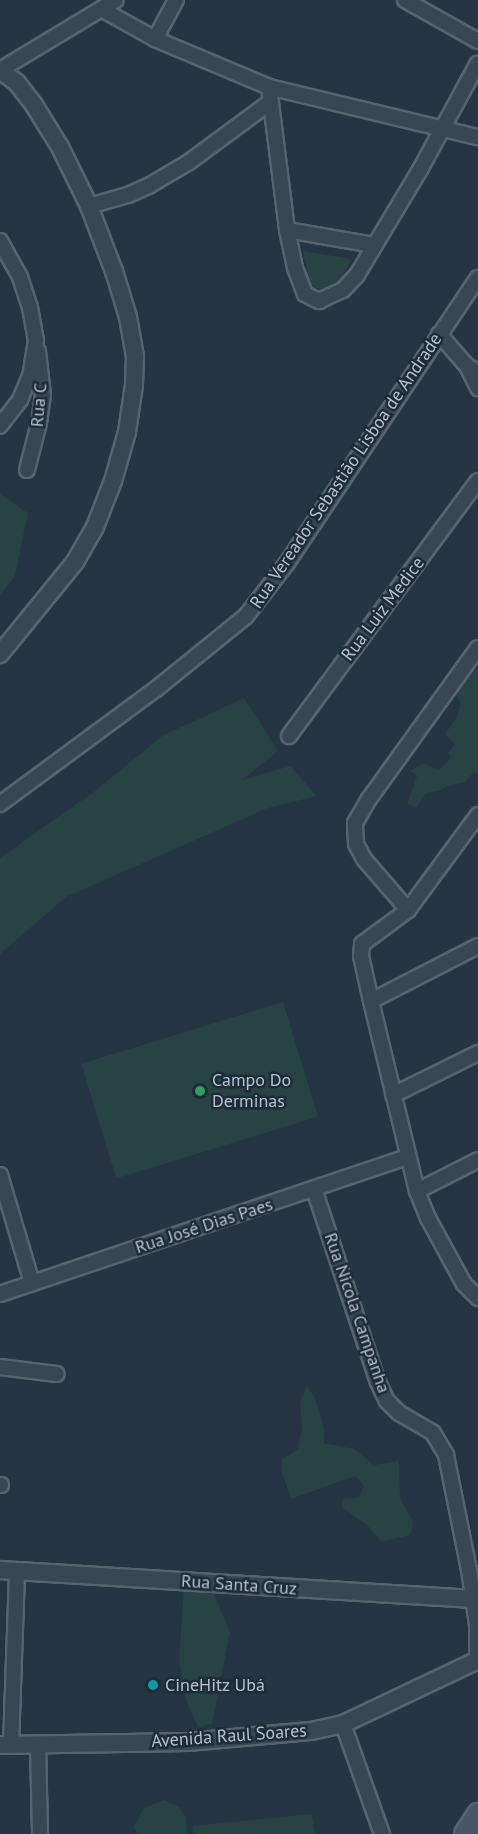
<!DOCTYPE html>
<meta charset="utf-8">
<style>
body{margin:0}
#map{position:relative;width:478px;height:1834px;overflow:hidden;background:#253543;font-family:"PT Sans",sans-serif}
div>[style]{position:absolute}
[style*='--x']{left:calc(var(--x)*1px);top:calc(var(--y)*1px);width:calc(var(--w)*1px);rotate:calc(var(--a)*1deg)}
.green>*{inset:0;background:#274344;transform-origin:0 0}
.roads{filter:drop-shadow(2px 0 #576470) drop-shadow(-2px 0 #576470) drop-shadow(0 2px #576470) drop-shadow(0 -2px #576470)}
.minor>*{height:14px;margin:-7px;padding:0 7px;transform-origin:7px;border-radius:7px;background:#394653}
.tertiary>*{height:16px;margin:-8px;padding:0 8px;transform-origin:8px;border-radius:8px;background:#394653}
.secondary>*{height:20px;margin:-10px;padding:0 10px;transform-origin:10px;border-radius:10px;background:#475566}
.dots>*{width:16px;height:16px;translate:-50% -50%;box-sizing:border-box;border:3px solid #1e2b38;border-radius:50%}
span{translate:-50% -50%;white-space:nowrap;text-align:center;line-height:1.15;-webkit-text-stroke:5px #1e2b38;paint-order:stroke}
.street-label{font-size:18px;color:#b6c1cd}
.poi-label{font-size:18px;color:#b6c1cd}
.left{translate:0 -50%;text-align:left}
</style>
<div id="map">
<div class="green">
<div style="clip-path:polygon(303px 251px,352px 259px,338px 284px,325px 292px,310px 285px)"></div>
<div style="clip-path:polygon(0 494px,28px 513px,15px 576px,0 595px)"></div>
<div style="clip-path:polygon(478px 668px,478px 774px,474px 772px,464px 783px,449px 785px,439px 791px,426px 793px,416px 808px,407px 804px,417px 776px,410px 771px,423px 763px,439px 770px,451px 757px,448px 753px,455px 744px,445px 734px,457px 717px,461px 703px,454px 691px)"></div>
<div style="clip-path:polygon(244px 698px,278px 751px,242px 780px,290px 766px,317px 796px,268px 808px,66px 897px,0 954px,0 858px,95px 791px,162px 736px)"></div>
<div style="left:283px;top:1002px;width:120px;height:211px;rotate:73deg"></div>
<div style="clip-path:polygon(307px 1386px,315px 1398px,324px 1428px,324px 1443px,354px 1449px,374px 1465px,399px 1461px,400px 1498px,413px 1522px,410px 1535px,381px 1542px,367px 1525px,342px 1507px,343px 1499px,359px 1497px,364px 1486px,355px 1476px,291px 1499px,281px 1470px,282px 1459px,298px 1449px,302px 1427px,300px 1401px)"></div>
<div style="clip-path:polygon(184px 1588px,214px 1594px,230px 1632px,212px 1724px,198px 1727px,186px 1700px,179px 1659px)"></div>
<div style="clip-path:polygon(164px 1800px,179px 1807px,186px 1817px,187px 1834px,138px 1834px,134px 1827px,144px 1808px)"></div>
<div style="clip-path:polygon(312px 1814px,315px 1834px,193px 1834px,192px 1826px)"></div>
</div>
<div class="roads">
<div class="minor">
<div style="--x:405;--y:0;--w:84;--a:29.3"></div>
<div style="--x:103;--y:10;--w:60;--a:29.1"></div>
<div style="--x:155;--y:39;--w:124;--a:22.8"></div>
<div style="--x:269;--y:87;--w:215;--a:13.5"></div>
<div style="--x:155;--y:39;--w:44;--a:-61.7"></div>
<div style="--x:0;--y:70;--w:135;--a:-31.1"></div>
<div style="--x:269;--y:87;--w:144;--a:82.8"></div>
<div style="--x:287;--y:230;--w:39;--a:78"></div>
<div style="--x:295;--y:268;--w:28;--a:69"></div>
<div style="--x:305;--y:294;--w:16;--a:27"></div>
<div style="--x:319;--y:301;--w:26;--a:-25"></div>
<div style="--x:343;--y:290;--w:21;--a:-47"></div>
<div style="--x:357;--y:275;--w:125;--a:-59.1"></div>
<div style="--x:421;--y:168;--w:119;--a:-61.5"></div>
<div style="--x:89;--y:206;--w:41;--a:-15.8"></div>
<div style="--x:128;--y:195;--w:24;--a:-24"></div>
<div style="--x:150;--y:185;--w:45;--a:-30.5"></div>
<div style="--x:189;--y:162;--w:99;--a:-36.4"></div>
<div style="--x:287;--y:230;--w:88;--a:9.8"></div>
<div style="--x:0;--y:241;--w:41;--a:60.9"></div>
<div style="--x:20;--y:277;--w:32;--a:72"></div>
<div style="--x:30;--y:307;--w:34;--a:80"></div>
<div style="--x:36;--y:340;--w:36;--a:99"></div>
<div style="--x:30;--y:376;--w:26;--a:113"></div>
<div style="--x:20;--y:400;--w:33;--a:128"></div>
<div style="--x:439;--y:334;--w:43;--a:48.8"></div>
<div style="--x:467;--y:366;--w:13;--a:29"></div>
<div style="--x:467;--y:366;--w:25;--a:63"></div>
<div style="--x:27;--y:470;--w:49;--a:-75.7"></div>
<div style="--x:39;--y:423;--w:28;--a:-82"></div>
<div style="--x:43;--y:395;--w:44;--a:-96.5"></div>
<div style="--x:289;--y:736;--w:317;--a:-53.5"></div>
<div style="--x:0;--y:804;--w:194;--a:-36.4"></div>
<div style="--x:156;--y:689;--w:116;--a:-39"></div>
<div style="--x:246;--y:616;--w:67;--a:-52.3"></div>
<div style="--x:287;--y:563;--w:343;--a:-56.2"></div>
<div style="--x:408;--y:910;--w:67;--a:-130.8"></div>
<div style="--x:364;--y:859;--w:17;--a:-118"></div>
<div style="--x:356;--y:844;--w:21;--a:-93"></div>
<div style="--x:355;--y:823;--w:28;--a:-60"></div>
<div style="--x:369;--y:799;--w:186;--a:-54.2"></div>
<div style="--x:478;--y:946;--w:120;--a:152.8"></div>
<div style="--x:371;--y:1001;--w:195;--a:76.4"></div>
<div style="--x:417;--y:1191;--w:29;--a:68"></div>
<div style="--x:428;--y:1218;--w:75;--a:61.4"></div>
<div style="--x:464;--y:1284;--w:20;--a:45"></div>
<div style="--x:371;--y:1001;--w:46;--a:-102.5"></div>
<div style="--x:361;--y:956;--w:12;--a:-85"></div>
<div style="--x:362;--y:944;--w:57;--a:-36.5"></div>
<div style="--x:408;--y:910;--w:118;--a:-53.6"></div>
<div style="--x:393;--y:1095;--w:95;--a:-26.3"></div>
<div style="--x:0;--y:1175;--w:113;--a:73.5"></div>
<div style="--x:314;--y:1189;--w:203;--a:71.7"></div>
<div style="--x:378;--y:1382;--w:21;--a:65"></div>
<div style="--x:387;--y:1401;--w:17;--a:45"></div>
<div style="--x:399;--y:1413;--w:39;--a:30"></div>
<div style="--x:433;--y:1433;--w:26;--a:59"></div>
<div style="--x:446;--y:1455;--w:117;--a:78.7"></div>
<div style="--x:469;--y:1570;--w:56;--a:81.7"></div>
<div style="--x:477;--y:1625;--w:36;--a:90"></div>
<div style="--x:417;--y:1191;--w:68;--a:-26.9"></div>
<div style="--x:0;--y:1294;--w:430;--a:-18.6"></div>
<div style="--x:0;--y:1367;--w:57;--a:7"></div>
<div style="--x:0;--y:1485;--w:1;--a:0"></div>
<div style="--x:343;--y:1724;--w:117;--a:70.5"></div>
<div style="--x:11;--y:1745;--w:174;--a:-88"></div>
<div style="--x:38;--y:1745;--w:89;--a:88.7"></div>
</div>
<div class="tertiary">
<div style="--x:0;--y:70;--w:21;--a:37"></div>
<div style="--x:17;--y:83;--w:28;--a:52"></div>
<div style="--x:34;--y:105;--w:49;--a:58.2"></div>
<div style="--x:60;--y:147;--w:66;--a:63.8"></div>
<div style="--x:89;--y:206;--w:70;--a:69"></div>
<div style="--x:114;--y:271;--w:48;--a:73.1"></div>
<div style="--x:128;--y:317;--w:40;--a:80"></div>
<div style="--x:135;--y:356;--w:29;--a:92"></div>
<div style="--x:134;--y:385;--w:48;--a:98.5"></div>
<div style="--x:127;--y:432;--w:51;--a:105.9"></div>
<div style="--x:113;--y:481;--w:49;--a:111.4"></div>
<div style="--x:95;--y:527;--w:40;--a:119.7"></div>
<div style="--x:75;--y:562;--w:119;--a:129.2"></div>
<div style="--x:0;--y:1570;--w:479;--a:3.5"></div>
<div style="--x:0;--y:1745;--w:188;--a:-0.9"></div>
<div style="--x:188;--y:1742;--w:123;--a:-5.1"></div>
<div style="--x:311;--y:1731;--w:33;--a:-12"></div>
<div style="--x:343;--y:1724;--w:149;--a:-25.4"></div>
</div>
<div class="secondary">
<div style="--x:465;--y:1834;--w:24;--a:-57"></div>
</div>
</div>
<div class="dots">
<div style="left:200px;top:1091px;background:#2e9e5b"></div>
<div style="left:153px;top:1685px;background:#0f9aa8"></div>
</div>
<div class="street-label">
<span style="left:39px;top:405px;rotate:-85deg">Rua C</span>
<span style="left:346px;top:471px;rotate:-56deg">Rua Vereador Sebastião Lisboa de Andrade</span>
<span style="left:383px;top:609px;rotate:-53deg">Rua Luiz Medice</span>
<span style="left:204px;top:1226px;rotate:-18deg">Rua José Dias Paes</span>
<span style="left:357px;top:1313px;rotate:71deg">Rua Nicola Campanha</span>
<span style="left:239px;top:1585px;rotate:4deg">Rua Santa Cruz</span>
<span style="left:229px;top:1736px;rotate:-4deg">Avenida Raul Soares</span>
</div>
<div class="poi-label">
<span class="left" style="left:212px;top:1091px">Campo Do<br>Derminas</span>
<span class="left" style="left:165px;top:1685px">CineHitz Ubá</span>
</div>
</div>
